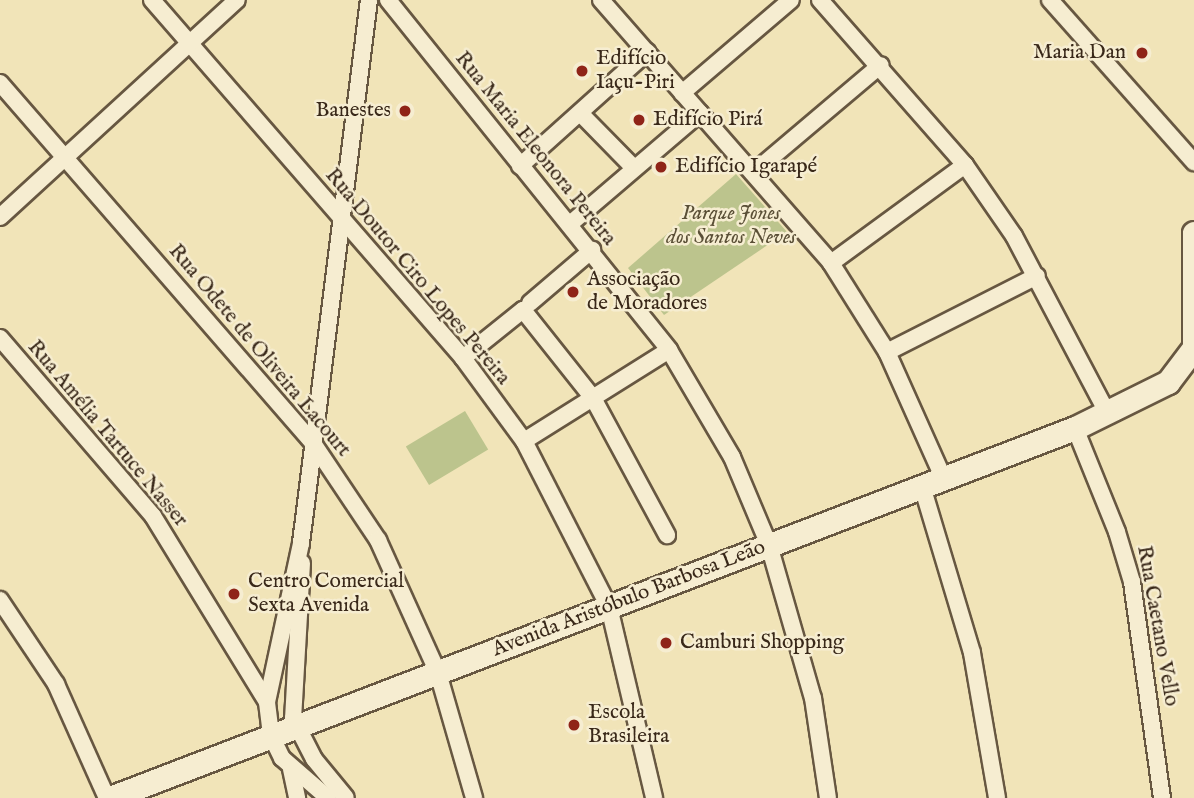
<!DOCTYPE html>
<meta charset="utf-8">
<style>
body{margin:0}
#map{position:relative;width:1194px;height:798px;overflow:hidden;background:#f1e4b8;font-family:"IM FELL English",serif}
div>[style]{position:absolute}
[style*='--x']{left:calc(var(--x)*1px);top:calc(var(--y)*1px);width:calc(var(--w)*1px);rotate:calc(var(--a)*1deg)}
.green>*{inset:0;background:#bcc48d;transform-origin:0 0}
.roads{filter:drop-shadow(2px 0 #675741) drop-shadow(-2px 0 #675741) drop-shadow(0 2px #675741) drop-shadow(0 -2px #675741)}
.street>*{height:16px;margin:-8px;padding:0 8px;transform-origin:8px;border-radius:8px;background:#f6edd1}
.secondary>*{height:23px;margin:-11.5px;padding:0 11.5px;transform-origin:11.5px;border-radius:11.5px;background:#f6edd1}
.dots>*{width:19px;height:19px;translate:-50% -50%;box-sizing:border-box;border:4px solid #f6edd1;border-radius:50%}
span{translate:-50% -50%;white-space:nowrap;text-align:center;line-height:1.15;-webkit-text-stroke:5px #f6edd1;paint-order:stroke}
.poi-label{font-size:21px;color:#392819}
.right{translate:-100% -50%;text-align:right}
.left{translate:0 -50%;text-align:left}
.street-label{font-size:21px;color:#392819}
.park-label{font-size:21px;color:#5a4f36;font-style:italic}
</style>
<div id="map">
<div class="green">
<div style="clip-path:polygon(736px 174px,787px 232px,664px 315px,628px 268px)"></div>
<div style="left:465px;top:411px;width:45px;height:69px;rotate:59deg"></div>
</div>
<div class="roads">
<div class="street">
<div style="--x:152;--y:0;--w:474;--a:49"></div>
<div style="--x:463;--y:358;--w:103;--a:53.7"></div>
<div style="--x:524;--y:441;--w:186;--a:62.9"></div>
<div style="--x:609;--y:607;--w:196;--a:76.7"></div>
<div style="--x:388;--y:0;--w:449;--a:51.2"></div>
<div style="--x:669;--y:350;--w:124;--a:59.5"></div>
<div style="--x:732;--y:457;--w:95;--a:67.2"></div>
<div style="--x:769;--y:545;--w:159;--a:74"></div>
<div style="--x:813;--y:698;--w:101;--a:81.5"></div>
<div style="--x:601;--y:0;--w:349;--a:48.8"></div>
<div style="--x:831;--y:263;--w:105;--a:57.8"></div>
<div style="--x:887;--y:352;--w:137;--a:65.9"></div>
<div style="--x:820;--y:0;--w:220;--a:48.7"></div>
<div style="--x:965;--y:165;--w:86;--a:55.4"></div>
<div style="--x:1014;--y:236;--w:201;--a:62.2"></div>
<div style="--x:1050;--y:0;--w:217;--a:48.4"></div>
<div style="--x:0;--y:83;--w:477;--a:49"></div>
<div style="--x:313;--y:443;--w:117;--a:56.2"></div>
<div style="--x:378;--y:540;--w:146;--a:65.7"></div>
<div style="--x:438;--y:673;--w:130;--a:73.9"></div>
<div style="--x:682;--y:93;--w:143;--a:-40.5"></div>
<div style="--x:581;--y:114;--w:74;--a:45.5"></div>
<div style="--x:520;--y:166;--w:171;--a:-41.9"></div>
<div style="--x:753;--y:173;--w:167;--a:-40.2"></div>
<div style="--x:0;--y:217;--w:321;--a:-42.5"></div>
<div style="--x:570;--y:224;--w:171;--a:-40.5"></div>
<div style="--x:831;--y:263;--w:166;--a:-36.2"></div>
<div style="--x:530;--y:303;--w:82;--a:-40.5"></div>
<div style="--x:0;--y:338;--w:235;--a:49.3"></div>
<div style="--x:153;--y:516;--w:218;--a:58.5"></div>
<div style="--x:887;--y:352;--w:168;--a:-26.9"></div>
<div style="--x:463;--y:358;--w:77;--a:-38.7"></div>
<div style="--x:523;--y:310;--w:112;--a:51.5"></div>
<div style="--x:593;--y:398;--w:156;--a:61.6"></div>
<div style="--x:1075;--y:428;--w:112;--a:68"></div>
<div style="--x:1117;--y:532;--w:52;--a:73.3"></div>
<div style="--x:1132;--y:582;--w:218;--a:82.1"></div>
<div style="--x:524;--y:441;--w:171;--a:-32.1"></div>
<div style="--x:922;--y:486;--w:174;--a:73.3"></div>
<div style="--x:972;--y:653;--w:147;--a:80.2"></div>
<div style="--x:302;--y:563;--w:155;--a:93.3"></div>
<div style="--x:293;--y:718;--w:46;--a:62.9"></div>
<div style="--x:314;--y:759;--w:50;--a:50.6"></div>
<div style="--x:0;--y:600;--w:101;--a:56.3"></div>
<div style="--x:56;--y:684;--w:125;--a:65.9"></div>
<div style="--x:291;--y:769;--w:30;--a:78"></div>
<div style="--x:328;--y:798;--w:61;--a:-139"></div>
<div style="--x:282;--y:758;--w:25;--a:-116"></div>
<div style="--x:271;--y:735;--w:33;--a:-97"></div>
<div style="--x:267;--y:702;--w:163;--a:-77.9"></div>
<div style="--x:301;--y:543;--w:547;--a:-82.86"></div>
</div>
<div class="secondary">
<div style="--x:1194;--y:233;--w:120;--a:90"></div>
<div style="--x:110;--y:798;--w:1034;--a:-20.98"></div>
<div style="--x:1075;--y:428;--w:104;--a:-26.3"></div>
<div style="--x:1168;--y:382;--w:41;--a:-52.9"></div>
</div>
</div>
<div class="dots">
<div style="left:1142px;top:53px;background:#8f2418"></div>
<div style="left:582px;top:71px;background:#8f2418"></div>
<div style="left:405px;top:111px;background:#8f2418"></div>
<div style="left:639px;top:120px;background:#8f2418"></div>
<div style="left:661px;top:167px;background:#8f2418"></div>
<div style="left:573px;top:292px;background:#8f2418"></div>
<div style="left:234px;top:594px;background:#8f2418"></div>
<div style="left:666px;top:643px;background:#8f2418"></div>
<div style="left:574px;top:725px;background:#8f2418"></div>
</div>
<div class="poi-label">
<span class="right" style="left:1126px;top:53px">Maria Dan</span>
<span class="left" style="left:596px;top:71px">Edifício<br>Iaçu-Piri</span>
<span class="right" style="left:391px;top:111px">Banestes</span>
<span class="left" style="left:653px;top:120px">Edifício Pirá</span>
<span class="left" style="left:675px;top:167px">Edifício Igarapé</span>
<span class="left" style="left:587px;top:292px">Associação<br>de Moradores</span>
<span class="left" style="left:248px;top:594px">Centro Comercial<br>Sexta Avenida</span>
<span class="left" style="left:680px;top:643px">Camburi Shopping</span>
<span class="left" style="left:588px;top:725px">Escola<br>Brasileira</span>
</div>
<div class="street-label">
<span style="left:535px;top:149px;rotate:51deg">Rua Maria Eleonora Pereira</span>
<span style="left:417px;top:277px;rotate:50deg">Rua Doutor Ciro Lopes Pereira</span>
<span style="left:259px;top:351px;rotate:50deg">Rua Odete de Oliveira Lacourt</span>
<span style="left:107px;top:434px;rotate:50deg">Rua Amélia Tartuce Nasser</span>
<span style="left:629px;top:599px;rotate:-21deg">Avenida Aristóbulo Barbosa Leão</span>
<span style="left:1157px;top:626px;rotate:80deg">Rua Caetano Vello</span>
</div>
<div class="park-label">
<span style="left:731px;top:226px">Parque Jones<br>dos Santos Neves</span>
</div>
</div>
